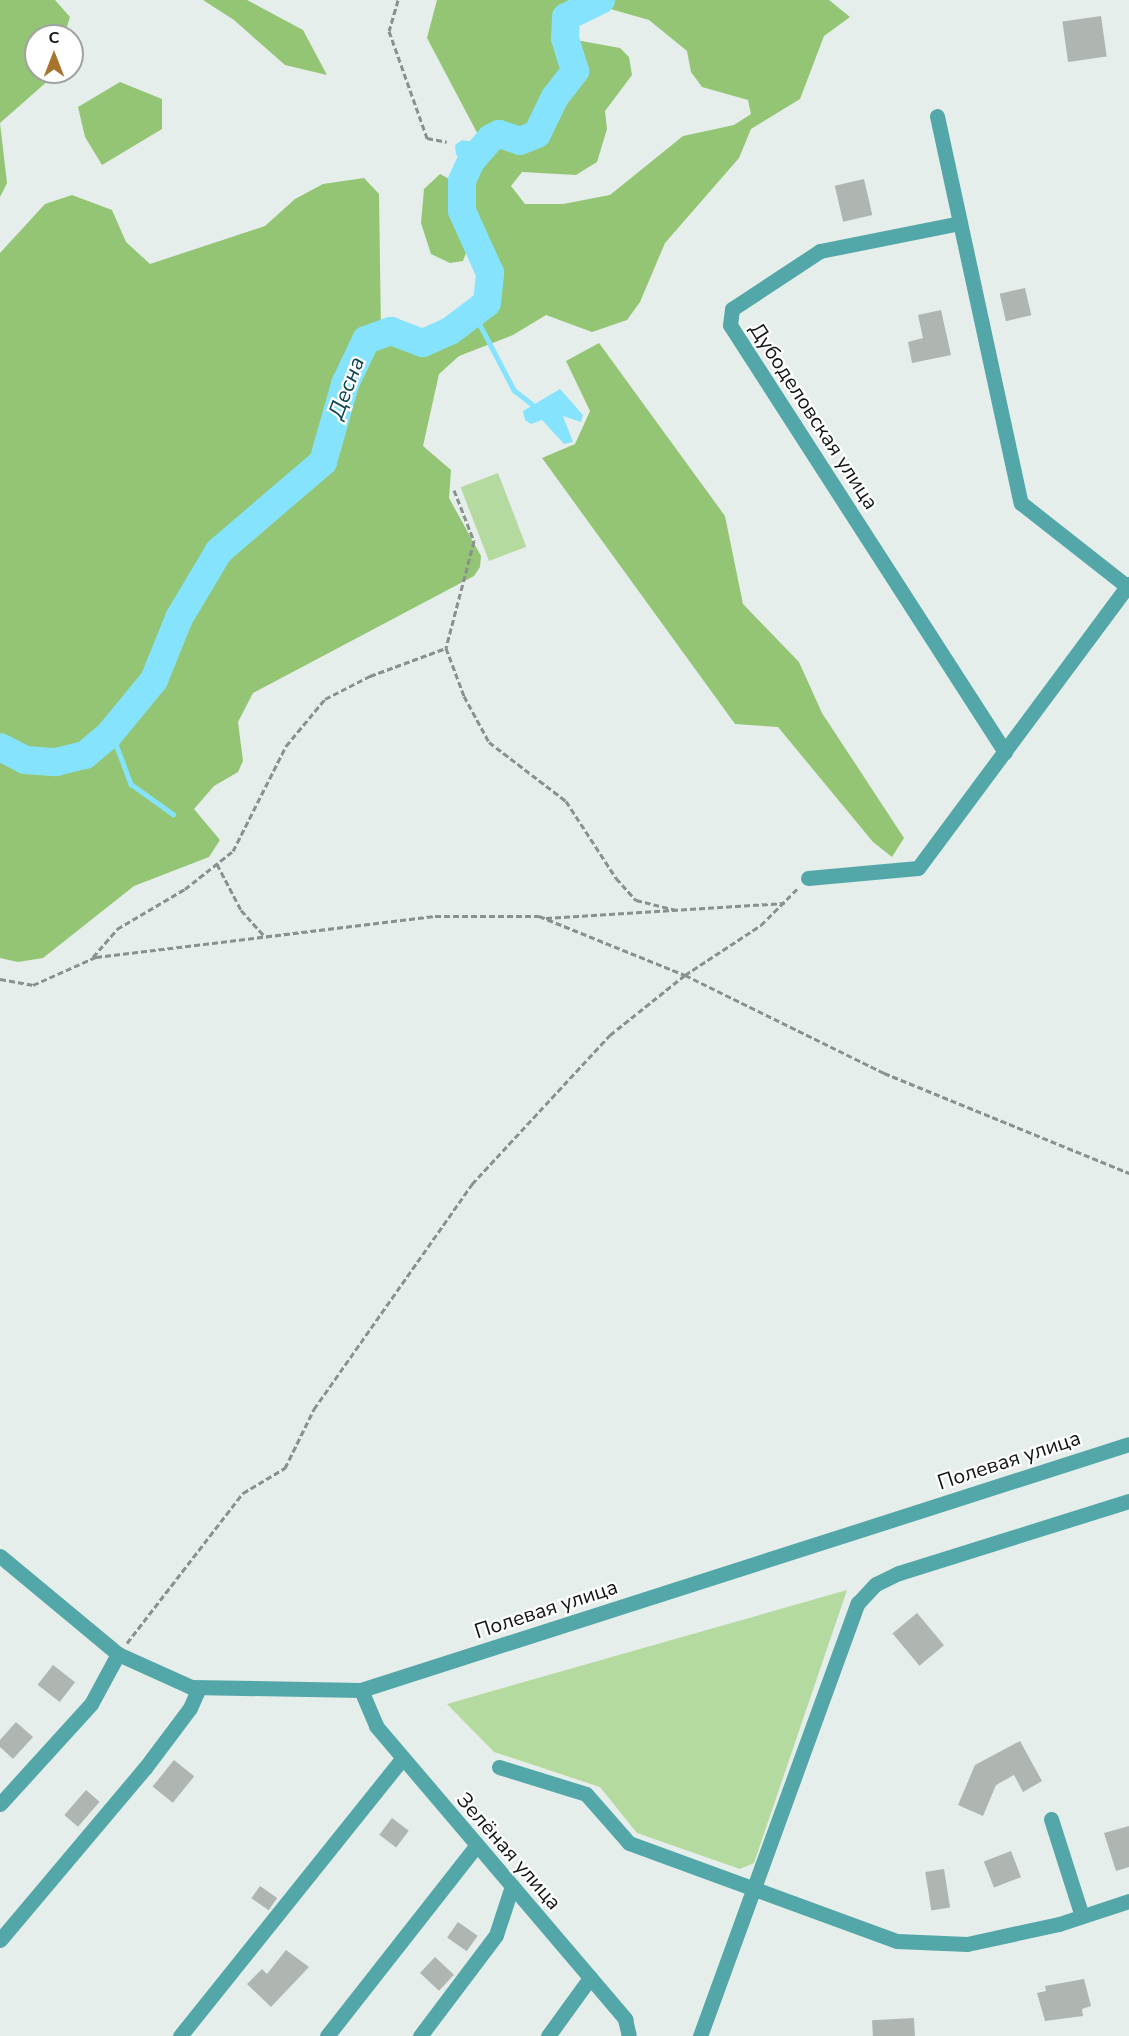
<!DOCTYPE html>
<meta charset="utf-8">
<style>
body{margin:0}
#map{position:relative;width:1129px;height:2036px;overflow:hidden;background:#e5eeeb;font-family:"Nunito Sans",sans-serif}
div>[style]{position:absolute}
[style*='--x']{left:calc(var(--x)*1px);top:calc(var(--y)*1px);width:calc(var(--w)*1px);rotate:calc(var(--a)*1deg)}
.green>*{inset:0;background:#b5da9f;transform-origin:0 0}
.forest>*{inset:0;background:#94c574}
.water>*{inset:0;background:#85e3fe}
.stream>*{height:4.5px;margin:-2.25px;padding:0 2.25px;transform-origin:2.25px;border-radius:2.25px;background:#85e3fe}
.river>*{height:28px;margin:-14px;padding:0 14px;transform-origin:14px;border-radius:14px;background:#85e3fe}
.building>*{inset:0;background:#afb6b1;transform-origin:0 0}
.path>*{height:3px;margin-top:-1.5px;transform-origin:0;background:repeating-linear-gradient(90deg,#89908e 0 6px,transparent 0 9px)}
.minor>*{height:15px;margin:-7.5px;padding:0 7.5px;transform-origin:7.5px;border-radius:7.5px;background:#53a7a8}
span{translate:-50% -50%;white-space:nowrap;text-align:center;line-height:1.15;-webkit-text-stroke:4.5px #fff;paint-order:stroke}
.street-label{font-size:21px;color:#121514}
.water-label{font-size:22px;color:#0b4553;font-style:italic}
.north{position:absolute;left:24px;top:24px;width:60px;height:60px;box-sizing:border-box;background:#fff;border:2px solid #a0a1a1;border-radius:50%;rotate:0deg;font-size:16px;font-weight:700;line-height:24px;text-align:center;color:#121514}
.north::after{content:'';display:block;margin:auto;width:21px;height:27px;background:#a8742d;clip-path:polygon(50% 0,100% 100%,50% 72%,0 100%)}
</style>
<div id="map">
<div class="green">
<div style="left:498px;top:473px;width:79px;height:40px;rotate:69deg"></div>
<div style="clip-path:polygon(847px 1590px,754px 1863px,740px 1869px,637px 1833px,600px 1787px,494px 1752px,447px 1704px)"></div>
</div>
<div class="forest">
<div style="clip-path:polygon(0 0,55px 0,70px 17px,64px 36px,36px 36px,36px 72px,52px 72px,50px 79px,0 123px,7px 183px,0 197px)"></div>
<div style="clip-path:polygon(203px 0,247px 0,303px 30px,327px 75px,285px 65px,234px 20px)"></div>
<div style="clip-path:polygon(evenodd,437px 0,829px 0,850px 17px,824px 36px,800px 99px,751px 129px,739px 158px,665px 243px,640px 302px,627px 320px,592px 332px,546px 315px,513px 335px,459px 356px,439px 374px,423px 446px,451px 470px,449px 498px,481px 556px,480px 567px,474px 576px,253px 693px,238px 722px,243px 761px,238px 772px,214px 786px,194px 809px,220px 840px,209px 857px,134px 886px,43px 958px,18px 962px,0 958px,0 253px,45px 204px,72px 195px,112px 210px,126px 242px,150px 264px,265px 226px,295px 199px,323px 184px,364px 178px,379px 194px,381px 331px,423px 343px,450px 331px,487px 303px,490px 273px,462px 211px,462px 181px,483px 144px,427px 38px,437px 0,593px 4px,649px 20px,687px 51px,691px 72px,702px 87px,748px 100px,751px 114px,734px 125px,683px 136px,610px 195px,563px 204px,525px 204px,511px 186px,522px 172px,576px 175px,597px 162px,607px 129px,605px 111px,632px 75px,629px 57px,620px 48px,565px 38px,566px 17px,593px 4px)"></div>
<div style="clip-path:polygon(120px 82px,162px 99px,162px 129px,102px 165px,85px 137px,78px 107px)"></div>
<div style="clip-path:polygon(440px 174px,453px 181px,457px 222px,470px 242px,463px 261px,450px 263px,431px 254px,421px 223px,424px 189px)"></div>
<div style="clip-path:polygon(599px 343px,725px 516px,743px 604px,799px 662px,822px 713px,904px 838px,892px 857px,873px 842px,778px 727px,735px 724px,542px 458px,575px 444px,590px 411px,566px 361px)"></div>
</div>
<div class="water">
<div style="clip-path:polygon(462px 140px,483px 144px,471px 161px,456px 155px,455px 145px)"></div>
<div style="clip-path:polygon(560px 389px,583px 415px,581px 422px,563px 416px,573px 442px,564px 444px,542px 420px,531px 424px,525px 420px,523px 411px)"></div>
</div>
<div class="stream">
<div style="--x:474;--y:313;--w:87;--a:62.5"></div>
<div style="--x:514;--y:390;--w:23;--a:38"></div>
<div style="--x:111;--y:731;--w:57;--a:69.3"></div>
<div style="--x:131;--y:784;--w:52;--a:35.5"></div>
</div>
<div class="river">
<div style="--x:0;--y:747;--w:28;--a:27"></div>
<div style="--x:25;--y:760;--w:31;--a:4"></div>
<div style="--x:56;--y:762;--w:30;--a:-14"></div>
<div style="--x:85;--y:755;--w:30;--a:-40"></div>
<div style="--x:108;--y:736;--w:72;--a:-50.6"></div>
<div style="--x:154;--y:680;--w:67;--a:-68"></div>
<div style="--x:179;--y:618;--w:78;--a:-59.2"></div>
<div style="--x:219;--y:551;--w:137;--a:-40.6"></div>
<div style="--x:323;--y:462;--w:81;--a:-74.2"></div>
<div style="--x:345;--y:384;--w:49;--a:-64.5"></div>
<div style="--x:366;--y:340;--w:27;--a:-20"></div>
<div style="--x:391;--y:331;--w:34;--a:21"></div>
<div style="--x:423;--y:343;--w:30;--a:-24"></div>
<div style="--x:450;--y:331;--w:46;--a:-37.1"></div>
<div style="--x:487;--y:303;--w:30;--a:-84"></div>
<div style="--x:490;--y:273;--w:68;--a:-114.3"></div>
<div style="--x:462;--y:211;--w:30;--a:-90"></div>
<div style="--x:462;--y:181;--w:22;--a:-66"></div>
<div style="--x:471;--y:161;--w:30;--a:-49"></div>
<div style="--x:491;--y:138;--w:9;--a:-27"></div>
<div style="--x:499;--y:134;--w:22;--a:18"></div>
<div style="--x:520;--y:141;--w:18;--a:-22"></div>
<div style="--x:537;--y:134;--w:41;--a:-64.1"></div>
<div style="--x:555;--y:97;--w:33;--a:-52"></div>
<div style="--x:575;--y:71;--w:34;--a:-107"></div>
<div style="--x:565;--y:38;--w:21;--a:-87"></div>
<div style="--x:566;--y:17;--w:39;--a:-26"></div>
</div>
<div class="building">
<div style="left:1101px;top:16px;width:41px;height:39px;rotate:82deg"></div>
<div style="left:864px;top:179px;width:37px;height:30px;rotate:77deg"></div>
<div style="left:1025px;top:288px;width:28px;height:26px;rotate:77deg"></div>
<div style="clip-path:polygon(941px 310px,951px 355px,912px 363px,908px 342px,923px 338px,918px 315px)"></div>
<div style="left:917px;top:1613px;width:42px;height:32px;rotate:50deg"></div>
<div style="left:53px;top:1665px;width:28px;height:25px;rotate:38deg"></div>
<div style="clip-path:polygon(16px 1722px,33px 1737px,13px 1759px,0 1747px,0 1740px)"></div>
<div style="clip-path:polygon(1020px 1741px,1042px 1781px,1023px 1792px,1014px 1775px,996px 1785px,983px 1816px,958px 1805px,975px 1765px)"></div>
<div style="left:174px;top:1760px;width:26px;height:34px;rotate:39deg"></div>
<div style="left:86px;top:1790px;width:18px;height:33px;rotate:41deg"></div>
<div style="left:392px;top:1818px;width:21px;height:21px;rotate:37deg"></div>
<div style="clip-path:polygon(1129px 1826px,1129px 1867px,1116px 1871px,1104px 1833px)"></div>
<div style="left:1011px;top:1851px;width:28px;height:29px;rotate:69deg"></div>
<div style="left:944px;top:1869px;width:39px;height:19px;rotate:81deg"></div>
<div style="left:260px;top:1886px;width:21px;height:15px;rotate:35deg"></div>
<div style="left:458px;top:1922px;width:24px;height:19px;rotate:35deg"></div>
<div style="clip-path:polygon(286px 1950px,309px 1967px,271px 2007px,247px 1984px,262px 1969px,267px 1974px)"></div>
<div style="left:435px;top:1957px;width:26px;height:22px;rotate:43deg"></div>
<div style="clip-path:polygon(1084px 1979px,1091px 2006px,1082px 2009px,1083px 2016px,1045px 2021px,1037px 1993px,1046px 1991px,1045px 1986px)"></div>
<div style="left:914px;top:2018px;width:18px;height:42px;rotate:87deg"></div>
</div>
<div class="path">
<div style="--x:398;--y:0;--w:32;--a:106"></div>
<div style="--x:389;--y:31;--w:114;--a:70.4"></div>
<div style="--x:427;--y:138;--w:20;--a:11"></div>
<div style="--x:454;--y:490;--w:55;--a:68.6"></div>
<div style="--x:474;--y:541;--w:111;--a:104.7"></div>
<div style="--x:446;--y:648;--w:51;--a:69.4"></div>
<div style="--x:464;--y:696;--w:52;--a:61.5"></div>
<div style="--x:489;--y:742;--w:97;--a:37.5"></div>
<div style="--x:566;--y:801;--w:92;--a:57"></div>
<div style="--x:616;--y:878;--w:30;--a:48"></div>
<div style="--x:636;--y:900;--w:41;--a:14"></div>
<div style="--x:217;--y:864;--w:52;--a:62.4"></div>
<div style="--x:241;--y:910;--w:36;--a:48"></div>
<div style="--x:546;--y:918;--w:239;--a:-3.6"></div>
<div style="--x:93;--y:957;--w:37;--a:-49"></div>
<div style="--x:117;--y:929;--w:79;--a:-30.5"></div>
<div style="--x:185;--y:889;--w:61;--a:-38.4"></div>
<div style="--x:233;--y:851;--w:118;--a:-63.2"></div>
<div style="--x:286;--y:746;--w:61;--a:-50.3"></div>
<div style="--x:325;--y:699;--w:51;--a:-27.1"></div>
<div style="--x:370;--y:676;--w:81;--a:-20.2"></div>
<div style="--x:0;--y:979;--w:34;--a:10"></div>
<div style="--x:33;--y:985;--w:69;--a:-24"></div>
<div style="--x:96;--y:957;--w:341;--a:-6.9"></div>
<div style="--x:435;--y:916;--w:104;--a:0"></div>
<div style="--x:539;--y:916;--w:157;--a:22"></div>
<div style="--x:685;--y:975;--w:222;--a:26.2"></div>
<div style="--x:884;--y:1073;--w:265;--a:22.2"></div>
<div style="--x:127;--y:1643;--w:190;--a:-52.3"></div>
<div style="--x:243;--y:1493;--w:49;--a:-30.8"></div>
<div style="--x:285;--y:1468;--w:66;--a:-63.8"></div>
<div style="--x:314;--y:1409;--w:275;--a:-54.9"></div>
<div style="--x:472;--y:1184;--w:203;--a:-47.2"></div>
<div style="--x:610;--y:1035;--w:96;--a:-38.7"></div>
<div style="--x:685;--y:975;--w:91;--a:-33.3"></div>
<div style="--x:761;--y:925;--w:52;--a:-45"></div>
</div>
<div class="minor">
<div style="--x:937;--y:116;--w:396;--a:77.8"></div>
<div style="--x:1021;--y:503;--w:137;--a:38.2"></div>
<div style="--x:960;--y:223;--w:143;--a:168.7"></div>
<div style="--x:820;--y:251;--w:105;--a:146.6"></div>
<div style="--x:732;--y:309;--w:16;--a:97"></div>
<div style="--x:730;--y:325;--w:508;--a:57.22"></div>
<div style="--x:808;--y:878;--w:110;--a:-5.2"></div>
<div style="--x:918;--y:868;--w:354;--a:-53.4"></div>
<div style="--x:0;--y:1556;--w:153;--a:39.7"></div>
<div style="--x:118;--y:1654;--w:80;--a:24.3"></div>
<div style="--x:191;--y:1687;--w:170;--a:1"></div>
<div style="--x:361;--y:1690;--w:806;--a:-17.76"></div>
<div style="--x:361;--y:1690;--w:39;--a:67"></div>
<div style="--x:376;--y:1726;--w:385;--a:49.6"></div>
<div style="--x:625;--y:2019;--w:17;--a:77"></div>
<div style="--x:499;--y:1767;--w:91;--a:17.2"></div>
<div style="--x:586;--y:1794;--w:65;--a:48.7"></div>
<div style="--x:629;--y:1843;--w:285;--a:20.1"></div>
<div style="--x:897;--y:1941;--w:70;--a:2.5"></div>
<div style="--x:967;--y:1944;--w:94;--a:-12.3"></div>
<div style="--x:1059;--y:1924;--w:74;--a:-18.2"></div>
<div style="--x:0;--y:1804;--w:135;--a:-47.7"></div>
<div style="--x:91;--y:1704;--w:57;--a:-61.6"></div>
<div style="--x:1051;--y:1819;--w:102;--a:72.3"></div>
<div style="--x:0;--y:1940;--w:225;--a:-49.9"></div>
<div style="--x:145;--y:1768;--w:75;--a:-53.1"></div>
<div style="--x:190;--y:1708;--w:22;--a:-66"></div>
<div style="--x:180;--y:2036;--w:355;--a:-51.3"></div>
<div style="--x:327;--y:2036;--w:243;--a:-51.9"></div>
<div style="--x:420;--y:2036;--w:126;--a:-53"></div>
<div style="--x:496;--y:1935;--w:52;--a:-71.9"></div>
<div style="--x:548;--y:2036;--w:72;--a:-54.1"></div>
<div style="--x:700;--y:2036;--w:461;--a:-70"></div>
<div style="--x:858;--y:1603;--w:26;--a:-47"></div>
<div style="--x:876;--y:1584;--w:25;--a:-26"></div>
<div style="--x:899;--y:1573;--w:241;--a:-17.4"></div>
</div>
<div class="street-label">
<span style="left:814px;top:416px;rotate:57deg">Дубоделовская улица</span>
<span style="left:1009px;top:1460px;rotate:-18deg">Полевая улица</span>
<span style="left:546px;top:1609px;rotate:-18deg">Полевая улица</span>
<span style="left:509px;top:1851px;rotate:49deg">Зелёная улица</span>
</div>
<div class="water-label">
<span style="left:347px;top:388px;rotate:-69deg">Десна</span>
</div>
<div class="north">С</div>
</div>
